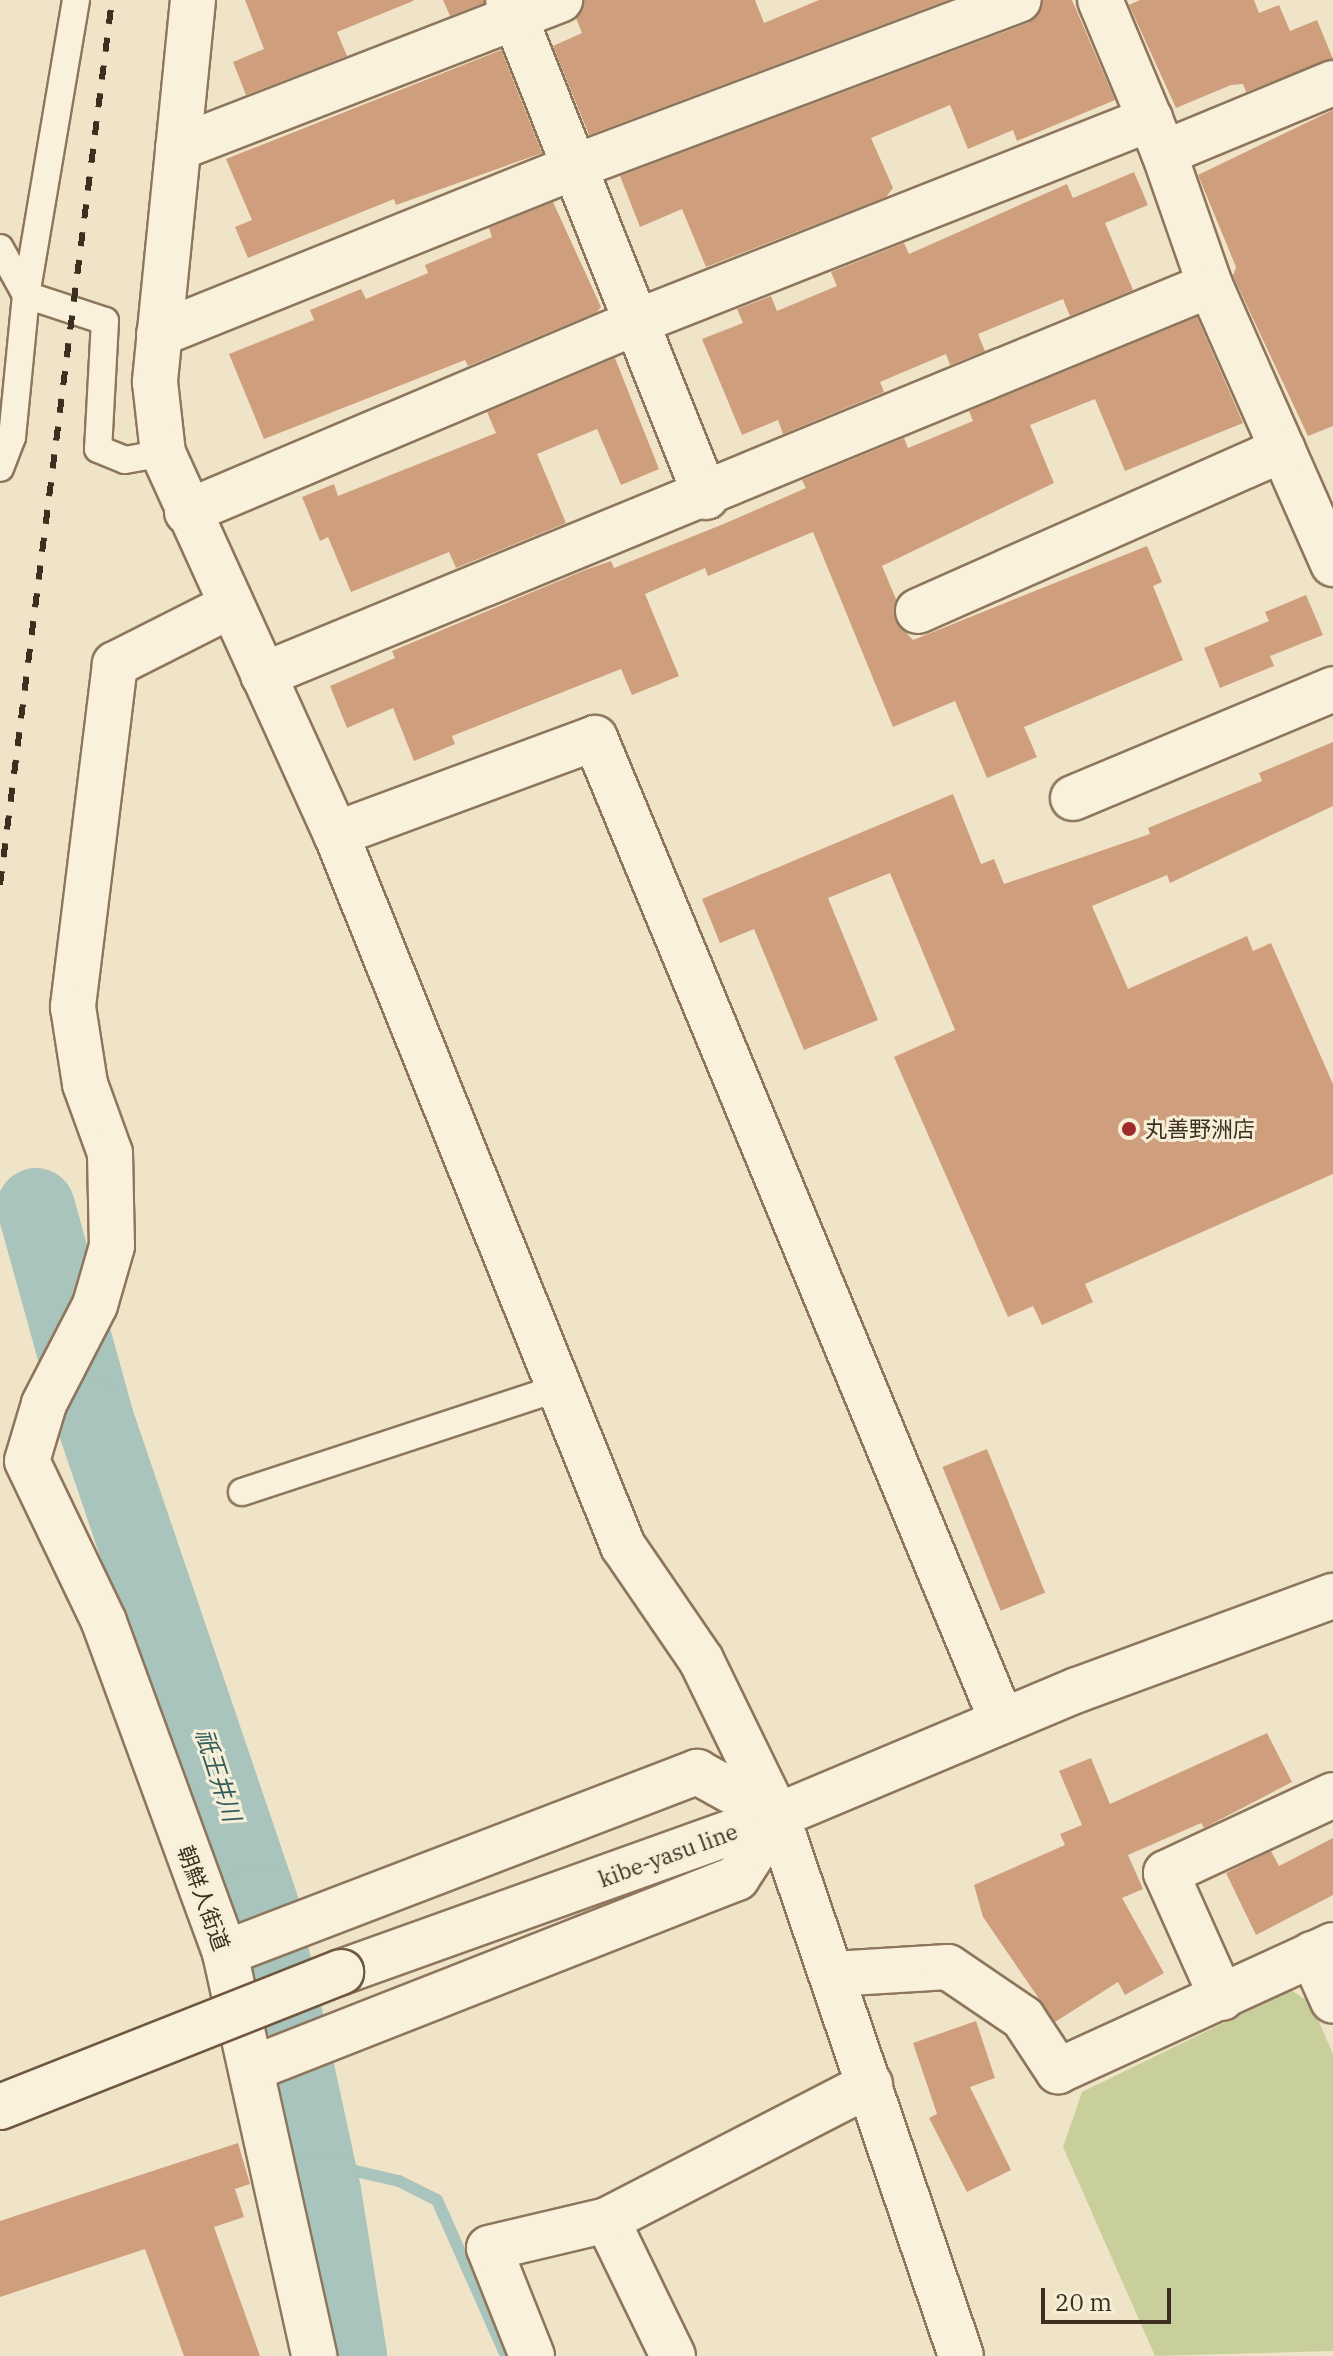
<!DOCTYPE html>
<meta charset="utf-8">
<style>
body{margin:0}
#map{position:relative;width:1333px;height:2356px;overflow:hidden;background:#f0e4c8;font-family:"IBM Plex Serif","Noto Sans JP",serif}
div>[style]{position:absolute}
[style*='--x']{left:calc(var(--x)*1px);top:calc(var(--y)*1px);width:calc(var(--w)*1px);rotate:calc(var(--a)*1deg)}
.green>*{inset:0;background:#c9cf9b}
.stream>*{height:12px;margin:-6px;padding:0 6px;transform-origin:6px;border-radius:6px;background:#a9c4bc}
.river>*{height:78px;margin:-39px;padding:0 39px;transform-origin:39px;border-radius:39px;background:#a9c4bc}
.building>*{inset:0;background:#cf9f7d;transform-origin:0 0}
.roads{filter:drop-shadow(2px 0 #8d765c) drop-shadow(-2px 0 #8d765c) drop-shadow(0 2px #8d765c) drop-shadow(0 -2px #8d765c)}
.service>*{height:26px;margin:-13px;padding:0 13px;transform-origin:13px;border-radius:13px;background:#faf1dc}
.minor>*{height:44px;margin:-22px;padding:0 22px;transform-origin:22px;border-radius:22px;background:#faf1dc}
.tertiary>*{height:44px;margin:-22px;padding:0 22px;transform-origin:22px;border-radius:22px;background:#faf1dc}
.secondary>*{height:44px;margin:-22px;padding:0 22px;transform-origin:22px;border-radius:22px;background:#faf1dc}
.rail>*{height:6px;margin-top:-3px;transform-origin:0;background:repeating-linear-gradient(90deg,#3d2e20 0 14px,transparent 0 28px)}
.bridges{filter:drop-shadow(2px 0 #6f573f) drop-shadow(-2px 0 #6f573f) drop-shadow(0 2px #6f573f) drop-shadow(0 -2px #6f573f)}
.secondary-bridge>*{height:44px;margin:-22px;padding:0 22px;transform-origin:22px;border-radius:22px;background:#faf1dc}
.dots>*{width:22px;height:22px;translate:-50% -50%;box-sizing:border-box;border:4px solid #f7eed8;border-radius:50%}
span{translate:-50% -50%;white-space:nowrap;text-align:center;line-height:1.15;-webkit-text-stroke:6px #f7eed8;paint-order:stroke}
.poi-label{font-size:22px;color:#3d2e20}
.left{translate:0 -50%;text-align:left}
.street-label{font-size:22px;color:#3d2e20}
.water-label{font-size:24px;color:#2f5d5a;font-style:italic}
.scale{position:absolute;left:1041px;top:2288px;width:130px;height:36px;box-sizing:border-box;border:4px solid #3d2e20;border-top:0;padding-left:10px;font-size:24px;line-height:28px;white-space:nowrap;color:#3d2e20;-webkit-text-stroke:6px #f7eed8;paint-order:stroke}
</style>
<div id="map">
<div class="green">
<div style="clip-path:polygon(1291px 1990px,1311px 2003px,1333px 2054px,1333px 2351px,1155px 2356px,1063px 2147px,1082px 2092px)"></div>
</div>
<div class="stream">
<div style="--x:316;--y:2162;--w:85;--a:12.9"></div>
<div style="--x:399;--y:2181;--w:42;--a:26.6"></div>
<div style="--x:437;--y:2200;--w:171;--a:66.1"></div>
</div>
<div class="river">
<div style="--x:36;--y:1207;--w:221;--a:74.5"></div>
<div style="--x:95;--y:1420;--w:510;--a:71.25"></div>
<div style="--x:259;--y:1903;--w:295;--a:77.7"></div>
<div style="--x:322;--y:2191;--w:167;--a:81"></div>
</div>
<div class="building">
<div style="clip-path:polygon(245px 0,413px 0,413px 1px,337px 32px,347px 56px,246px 95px,233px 62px,264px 49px)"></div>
<div style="clip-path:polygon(443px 0,484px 0,484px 3px,450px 16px)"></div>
<div style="clip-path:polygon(584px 0,755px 0,764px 23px,819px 0,948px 0,589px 135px,553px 46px,582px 33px,576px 18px)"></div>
<div style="clip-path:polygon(1043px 0,1072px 0,1115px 100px,1017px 141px,1013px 130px,968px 149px,950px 105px,871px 138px,893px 188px,886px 197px,706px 267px,682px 209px,640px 227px,620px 176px,1028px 23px)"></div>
<div style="clip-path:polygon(1140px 0,1254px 0,1259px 13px,1279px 5px,1290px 31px,1317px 20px,1333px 59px,1246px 92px,1243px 84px,1231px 85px,1176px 108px,1129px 5px)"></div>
<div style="clip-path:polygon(501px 50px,542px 153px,396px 205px,394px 199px,248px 258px,235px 227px,252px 220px,226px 159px)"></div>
<div style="clip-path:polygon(1333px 110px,1333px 426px,1308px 436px,1233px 276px,1236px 267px,1198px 175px)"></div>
<div style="clip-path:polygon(1134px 172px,1148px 205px,1105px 223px,1133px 290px,1070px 316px,1063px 299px,978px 334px,985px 351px,950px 365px,946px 354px,880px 382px,884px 392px,783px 434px,778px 420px,742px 435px,702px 339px,743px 323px,737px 309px,771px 296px,777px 311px,837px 286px,831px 272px,904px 243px,909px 254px,1067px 184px,1073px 198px)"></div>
<div style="clip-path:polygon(553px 202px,601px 307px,597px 312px,468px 366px,465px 360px,264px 439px,229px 354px,314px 320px,310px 310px,361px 289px,366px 299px,428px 273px,425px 265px,492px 237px,489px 228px)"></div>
<div style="clip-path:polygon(1197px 317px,1243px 423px,1125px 471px,1095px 399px,1030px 425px,1054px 483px,882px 566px,896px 599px,895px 620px,913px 640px,1147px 546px,1162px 582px,1153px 586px,1183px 660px,1024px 727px,1037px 757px,987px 778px,955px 701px,893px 727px,813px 532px,708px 576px,705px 568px,645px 594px,679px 676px,632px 695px,621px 669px,452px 736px,455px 744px,414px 761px,393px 708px,347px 728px,330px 686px,395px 658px,392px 651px,585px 570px,611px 561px,614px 568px,726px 523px,806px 488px,802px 480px,904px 438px,908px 448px,973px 421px,969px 411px)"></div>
<div style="clip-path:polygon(615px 358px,659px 469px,621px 485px,597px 429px,537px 454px,566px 523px,456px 568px,449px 552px,351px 592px,328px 537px,320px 541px,302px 497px,334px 484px,338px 496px,496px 433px,487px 412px)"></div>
<div style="clip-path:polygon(1306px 595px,1323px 635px,1270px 656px,1274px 666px,1220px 688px,1204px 648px,1269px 621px,1265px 612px)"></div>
<div style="clip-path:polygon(1333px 742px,1333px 806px,1170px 883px,1167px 875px,1092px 906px,1128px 989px,1247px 936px,1253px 951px,1271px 943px,1333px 1084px,1333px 1174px,1085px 1284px,1093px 1302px,1042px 1325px,1033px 1306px,1008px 1317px,894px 1057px,955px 1030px,890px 873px,828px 898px,878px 1020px,804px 1050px,754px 929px,720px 943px,702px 899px,953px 794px,981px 864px,994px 859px,1004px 884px,1150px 834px,1148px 828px,1262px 781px,1259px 773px)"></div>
<div style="left:987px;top:1449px;width:155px;height:48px;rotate:68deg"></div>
<div style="clip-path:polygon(1267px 1733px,1292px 1782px,1204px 1828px,1201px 1823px,1128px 1855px,1143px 1889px,1122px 1898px,1164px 1973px,1125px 1995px,1118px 1982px,1055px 2022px,983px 1917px,974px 1885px,1065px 1845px,1060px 1834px,1082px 1825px,1059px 1771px,1091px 1758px,1110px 1804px)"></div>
<div style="clip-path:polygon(1333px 1838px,1333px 1895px,1256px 1935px,1226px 1873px,1271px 1851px,1279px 1866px)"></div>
<div style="clip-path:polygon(976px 2021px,995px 2078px,970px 2087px,1011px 2170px,967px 2192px,929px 2118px,937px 2114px,913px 2043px)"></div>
<div style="clip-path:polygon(238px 2143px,250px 2184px,235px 2189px,244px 2217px,214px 2227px,260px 2356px,184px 2356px,145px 2249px,0 2297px,0 2221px)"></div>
</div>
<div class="roads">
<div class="service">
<div style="--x:76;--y:0;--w:299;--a:99.6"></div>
<div style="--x:26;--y:295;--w:83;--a:18.2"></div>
<div style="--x:105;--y:321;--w:128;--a:93.1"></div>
<div style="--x:98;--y:449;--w:29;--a:22"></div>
<div style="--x:125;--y:460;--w:39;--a:-10"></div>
<div style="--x:0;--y:248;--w:54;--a:61"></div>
<div style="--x:26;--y:295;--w:143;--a:95.6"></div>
<div style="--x:12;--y:437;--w:33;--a:111"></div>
<div style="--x:242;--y:1492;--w:330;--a:-18.2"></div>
</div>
<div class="minor">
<div style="--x:508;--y:0;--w:535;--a:68.28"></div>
<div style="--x:1100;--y:0;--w:166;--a:67.3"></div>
<div style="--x:1164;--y:153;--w:140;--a:70.8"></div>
<div style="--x:1210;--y:285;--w:305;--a:66.2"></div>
<div style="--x:178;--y:148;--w:410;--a:-21.2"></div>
<div style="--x:1164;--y:153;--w:183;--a:-22.5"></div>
<div style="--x:159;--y:334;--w:447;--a:-21.9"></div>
<div style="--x:574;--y:167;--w:475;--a:-20.6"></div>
<div style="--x:187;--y:512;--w:488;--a:-22.9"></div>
<div style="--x:636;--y:322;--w:553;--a:-21.55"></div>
<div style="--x:230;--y:606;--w:129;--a:153.2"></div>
<div style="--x:115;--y:664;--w:346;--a:97"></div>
<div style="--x:73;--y:1007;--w:78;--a:81.1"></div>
<div style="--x:85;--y:1084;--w:73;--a:70.1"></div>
<div style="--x:110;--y:1153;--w:93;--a:88.8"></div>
<div style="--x:112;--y:1246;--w:61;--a:106.1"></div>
<div style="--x:95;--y:1305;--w:111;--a:117.3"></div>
<div style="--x:44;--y:1404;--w:59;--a:106.6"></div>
<div style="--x:27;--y:1461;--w:178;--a:64.4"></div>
<div style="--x:104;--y:1622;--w:352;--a:69.9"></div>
<div style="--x:225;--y:1953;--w:413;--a:77.5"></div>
<div style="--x:918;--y:611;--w:399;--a:-23.9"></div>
<div style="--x:263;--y:675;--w:1024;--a:-22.38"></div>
<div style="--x:1073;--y:798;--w:282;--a:-22.7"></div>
<div style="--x:336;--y:834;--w:276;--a:-20.3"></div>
<div style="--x:595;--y:738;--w:1064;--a:67.51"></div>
<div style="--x:225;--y:1953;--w:506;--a:-20.98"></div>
<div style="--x:697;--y:1772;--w:91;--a:28.8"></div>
<div style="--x:777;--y:1816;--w:74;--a:122.8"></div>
<div style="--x:737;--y:1878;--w:522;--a:158.54"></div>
<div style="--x:1312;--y:1954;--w:51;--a:65.9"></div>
<div style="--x:833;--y:1974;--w:115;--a:-3.5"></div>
<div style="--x:948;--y:1967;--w:91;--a:34.2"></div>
<div style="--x:1023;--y:2018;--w:64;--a:56.6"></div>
<div style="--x:1058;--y:2071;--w:302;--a:-24.6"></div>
<div style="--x:1222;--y:1998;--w:137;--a:-114.1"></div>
<div style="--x:1166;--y:1873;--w:184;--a:-25"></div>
<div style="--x:607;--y:2220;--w:151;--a:64.1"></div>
<div style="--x:532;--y:2356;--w:116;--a:-111.7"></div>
<div style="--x:489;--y:2248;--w:121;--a:-13.3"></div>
<div style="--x:607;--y:2220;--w:296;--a:-27.3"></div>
</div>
<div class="tertiary">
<div style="--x:193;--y:0;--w:384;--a:95.7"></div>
<div style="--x:155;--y:382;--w:71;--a:83.6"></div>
<div style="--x:163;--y:453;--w:418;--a:65.6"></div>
<div style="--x:336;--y:834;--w:768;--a:68.05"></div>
<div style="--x:623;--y:1546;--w:138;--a:55.6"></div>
<div style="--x:701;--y:1660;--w:174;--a:64"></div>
<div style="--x:777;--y:1816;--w:570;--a:71.18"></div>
</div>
<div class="secondary">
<div style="--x:341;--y:1972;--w:463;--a:-19.7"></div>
<div style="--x:777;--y:1816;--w:325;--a:-22.8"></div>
<div style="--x:1077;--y:1690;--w:273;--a:-20.2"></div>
</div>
</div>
<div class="rail">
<div style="--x:0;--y:885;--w:892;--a:-82.79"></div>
</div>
<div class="bridges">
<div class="secondary-bridge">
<div style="--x:0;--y:2107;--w:367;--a:-21.6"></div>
</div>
</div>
<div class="dots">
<div style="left:1129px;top:1129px;background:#9e2a2b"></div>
</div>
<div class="poi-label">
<span class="left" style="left:1145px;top:1129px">丸善野洲店</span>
</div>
<div class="street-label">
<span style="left:668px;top:1855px;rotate:-20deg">kibe-yasu line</span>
<span style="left:204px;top:1898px;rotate:70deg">朝鮮人街道</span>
</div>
<div class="water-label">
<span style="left:218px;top:1775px;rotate:72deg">祇王井川</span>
</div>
<div class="scale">20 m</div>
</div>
